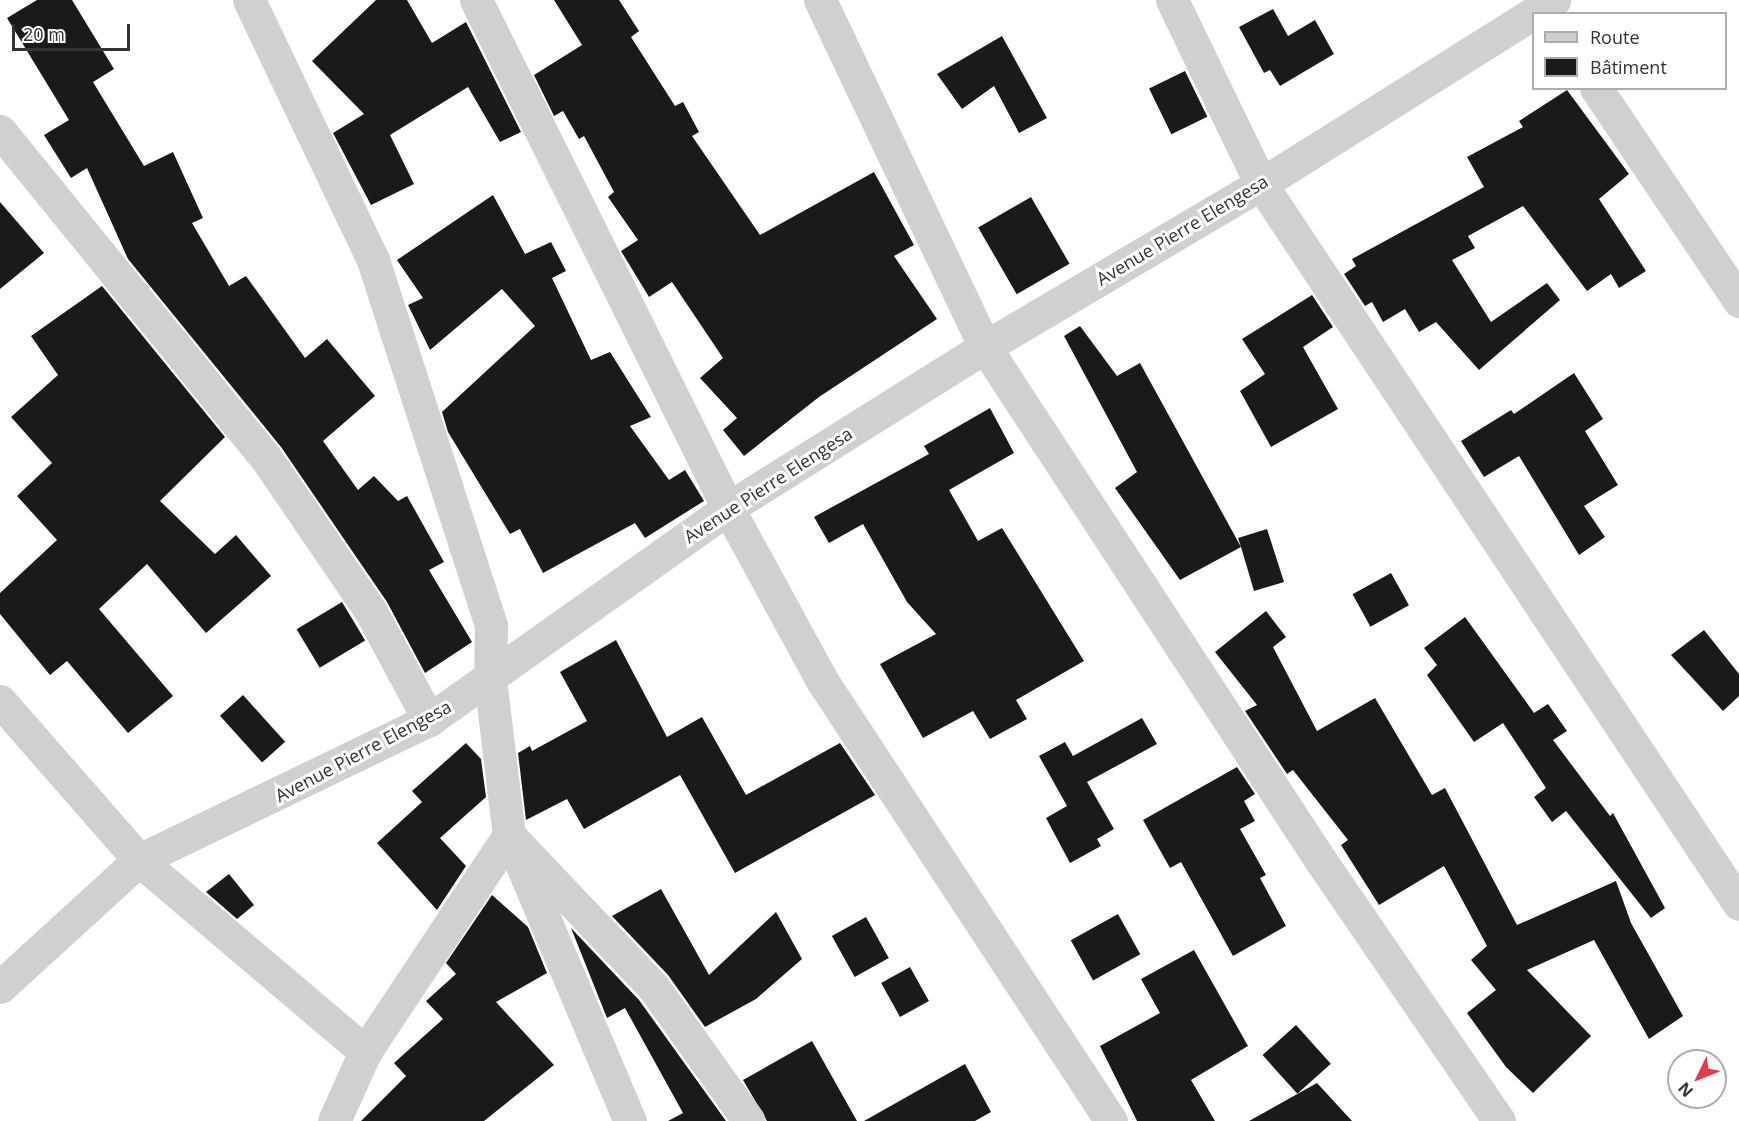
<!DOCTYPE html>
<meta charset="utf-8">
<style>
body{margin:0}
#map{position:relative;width:1739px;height:1121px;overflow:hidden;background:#fff;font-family:"Open Sans",sans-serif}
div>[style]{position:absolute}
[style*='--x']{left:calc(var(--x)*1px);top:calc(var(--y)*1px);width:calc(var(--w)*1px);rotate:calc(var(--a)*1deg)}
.building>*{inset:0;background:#1a1a1a;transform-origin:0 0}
.street>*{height:33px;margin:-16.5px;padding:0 16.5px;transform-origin:16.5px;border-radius:16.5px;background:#d0d0d0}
span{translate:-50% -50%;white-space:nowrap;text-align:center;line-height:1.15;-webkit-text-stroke:6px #fff;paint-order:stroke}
.street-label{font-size:18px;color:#333}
.legend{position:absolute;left:1532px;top:12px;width:195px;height:78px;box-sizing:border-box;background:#fff;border:2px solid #adadad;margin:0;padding:8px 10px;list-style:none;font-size:18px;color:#333}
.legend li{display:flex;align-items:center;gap:12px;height:30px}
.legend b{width:30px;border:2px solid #adadad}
.north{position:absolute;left:1667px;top:1049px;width:60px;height:60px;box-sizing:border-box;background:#fff;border:2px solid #adadad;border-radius:50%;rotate:227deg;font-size:16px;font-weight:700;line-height:24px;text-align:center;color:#333}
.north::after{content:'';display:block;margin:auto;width:21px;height:27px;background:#e63946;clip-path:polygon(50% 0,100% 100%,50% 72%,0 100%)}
.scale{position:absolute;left:12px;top:24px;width:118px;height:27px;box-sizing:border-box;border:3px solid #333;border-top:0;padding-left:8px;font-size:18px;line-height:21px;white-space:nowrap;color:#333;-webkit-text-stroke:4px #fff;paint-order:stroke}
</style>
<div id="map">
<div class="building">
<div style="clip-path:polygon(37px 0,72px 0,114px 69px,93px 82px,144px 166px,173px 152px,203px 218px,192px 223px,229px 286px,246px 276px,305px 358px,327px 339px,375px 396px,323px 441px,358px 490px,374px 476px,398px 501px,407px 496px,444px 562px,429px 570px,472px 642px,425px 673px,387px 602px,281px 447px,128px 259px,87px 168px,71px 178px,44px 135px,69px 120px,7px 18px)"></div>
<div style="clip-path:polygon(376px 0,407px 0,432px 43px,466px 22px,521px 132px,500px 142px,468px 87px,390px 135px,414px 184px,371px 205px,333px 133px,364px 114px,312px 61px)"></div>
<div style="clip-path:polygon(554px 0,619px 0,639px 31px,631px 37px,675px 106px,683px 102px,699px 132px,692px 136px,760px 235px,874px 172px,914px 245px,894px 256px,937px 319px,819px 397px,744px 456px,723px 430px,737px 418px,700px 378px,723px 358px,672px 282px,649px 297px,621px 251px,638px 240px,608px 197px,614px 192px,584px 136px,579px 139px,563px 111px,554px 116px,534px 75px,582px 45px)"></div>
<div style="clip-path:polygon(1273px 9px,1288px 36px,1315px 20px,1334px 54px,1280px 86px,1270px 70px,1264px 73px,1239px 27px)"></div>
<div style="clip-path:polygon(1002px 36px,1047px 118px,1019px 133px,994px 86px,962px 109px,937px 74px)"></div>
<div style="left:1185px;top:71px;width:51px;height:40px;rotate:64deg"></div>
<div style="clip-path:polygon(1567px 90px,1629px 174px,1599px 199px,1646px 271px,1619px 288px,1611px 274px,1587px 291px,1523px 206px,1468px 236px,1475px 248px,1452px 260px,1491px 322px,1547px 283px,1560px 300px,1479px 370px,1436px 322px,1419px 332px,1405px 309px,1383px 322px,1372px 302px,1365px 306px,1344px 274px,1356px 266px,1352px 259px,1484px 187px,1467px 157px,1523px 127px,1519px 121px)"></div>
<div style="clip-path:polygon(493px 195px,525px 254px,551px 242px,566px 271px,552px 278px,591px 360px,610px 352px,651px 417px,630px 426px,669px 480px,685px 470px,704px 501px,645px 538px,635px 523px,543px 573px,520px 529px,510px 534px,448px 432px,442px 412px,535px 326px,502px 289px,430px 350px,408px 305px,423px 298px,397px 260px)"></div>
<div style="left:1031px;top:197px;width:77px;height:61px;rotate:60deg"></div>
<div style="clip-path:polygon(0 202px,44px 253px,0 289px)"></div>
<div style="clip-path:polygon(102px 286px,225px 437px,160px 501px,215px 554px,236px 535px,271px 576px,206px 633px,147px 564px,99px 609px,173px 696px,128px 733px,67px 661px,50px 675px,0 614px,0 593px,57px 540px,17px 496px,52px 463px,11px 417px,58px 375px,31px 336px)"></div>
<div style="clip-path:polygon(1312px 295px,1333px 327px,1303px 347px,1338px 409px,1271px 447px,1240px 391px,1265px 374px,1242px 339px)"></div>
<div style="clip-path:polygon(1080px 326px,1117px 376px,1140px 363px,1241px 547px,1238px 538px,1267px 529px,1284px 582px,1254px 591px,1241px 547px,1180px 580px,1115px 488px,1137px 472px,1064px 336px)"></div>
<div style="clip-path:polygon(1574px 373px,1603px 419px,1585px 431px,1618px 485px,1584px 506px,1605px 537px,1579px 555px,1519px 456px,1484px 477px,1461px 441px,1511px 410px,1514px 414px)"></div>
<div style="clip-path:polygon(990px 408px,1014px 453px,949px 490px,978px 541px,1002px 528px,1084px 661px,1016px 700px,1027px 719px,990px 739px,973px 711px,923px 738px,880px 664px,936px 634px,907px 602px,863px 524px,829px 543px,814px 517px,929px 454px,924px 446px)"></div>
<div style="left:1391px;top:573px;width:37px;height:44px;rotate:61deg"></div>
<div style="left:342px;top:602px;width:45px;height:53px;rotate:59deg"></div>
<div style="clip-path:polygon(1266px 611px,1286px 637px,1273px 647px,1317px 731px,1375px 698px,1432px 795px,1445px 788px,1517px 925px,1616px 881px,1631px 923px,1683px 1016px,1649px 1039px,1594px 940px,1527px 970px,1591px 1036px,1533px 1093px,1506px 1067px,1467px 1013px,1496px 990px,1471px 960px,1487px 946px,1444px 866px,1379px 905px,1341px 845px,1348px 840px,1293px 770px,1287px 774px,1245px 711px,1257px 705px,1215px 652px)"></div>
<div style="clip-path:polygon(1465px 617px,1534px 713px,1548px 704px,1567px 731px,1553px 740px,1610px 816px,1613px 813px,1665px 908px,1651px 918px,1566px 811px,1552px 822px,1534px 797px,1546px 788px,1503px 723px,1474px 742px,1427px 675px,1437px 665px,1424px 648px)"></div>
<div style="clip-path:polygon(1704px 630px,1739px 674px,1739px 696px,1723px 711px,1671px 655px)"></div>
<div style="clip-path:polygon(616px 640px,667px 737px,702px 717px,746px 795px,840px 743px,875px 795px,735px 873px,680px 775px,584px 829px,567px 799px,526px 820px,518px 753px,530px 746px,532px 751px,587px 721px,560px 672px)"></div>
<div style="left:243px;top:695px;width:63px;height:31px;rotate:48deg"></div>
<div style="clip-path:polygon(1142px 718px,1157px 744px,1087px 782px,1114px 829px,1097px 839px,1101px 846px,1070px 863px,1046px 818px,1067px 806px,1039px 756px,1065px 742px,1073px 756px)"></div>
<div style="clip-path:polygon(466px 743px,481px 759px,486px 797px,440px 838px,466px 866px,437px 910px,377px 843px,422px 802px,412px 791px)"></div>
<div style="clip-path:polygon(1237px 767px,1255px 794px,1244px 801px,1255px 821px,1240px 829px,1266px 875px,1260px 878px,1286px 926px,1233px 956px,1181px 862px,1170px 868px,1143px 820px)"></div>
<div style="clip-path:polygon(229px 874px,254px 905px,237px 919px,206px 892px)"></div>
<div style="clip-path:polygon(661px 889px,709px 975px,776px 912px,802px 959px,756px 999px,705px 1027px,668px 975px,612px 916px)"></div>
<div style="clip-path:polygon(492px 895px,528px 927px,547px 973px,496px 1002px,554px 1065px,484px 1121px,361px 1121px,406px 1076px,394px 1063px,443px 1019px,426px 1001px,456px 974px,446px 963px)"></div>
<div style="left:1118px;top:914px;width:46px;height:54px;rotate:61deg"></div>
<div style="left:866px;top:917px;width:47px;height:39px;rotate:61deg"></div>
<div style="clip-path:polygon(571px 928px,639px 1000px,726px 1121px,668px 1121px,683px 1113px,625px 1008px,607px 1018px)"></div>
<div style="clip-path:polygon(1194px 950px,1248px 1046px,1191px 1080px,1215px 1121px,1137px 1121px,1100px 1046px,1160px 1013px,1141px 979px)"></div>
<div style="left:910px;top:967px;width:39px;height:33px;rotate:61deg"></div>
<div style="left:1296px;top:1025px;width:52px;height:45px;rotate:48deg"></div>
<div style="clip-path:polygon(812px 1041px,857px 1121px,767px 1121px,743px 1080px)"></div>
<div style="clip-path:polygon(965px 1064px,991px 1112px,975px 1121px,864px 1121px)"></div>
<div style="clip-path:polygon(1317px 1083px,1352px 1121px,1249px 1121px)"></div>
</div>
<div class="street">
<div style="--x:249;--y:0;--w:288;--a:64.5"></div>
<div style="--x:373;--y:260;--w:385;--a:72.1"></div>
<div style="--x:491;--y:626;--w:53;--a:91.1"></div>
<div style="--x:490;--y:679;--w:157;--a:83.1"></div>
<div style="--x:509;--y:835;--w:311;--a:67.1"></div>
<div style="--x:476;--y:0;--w:567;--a:63.62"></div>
<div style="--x:728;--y:508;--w:198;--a:61.4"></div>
<div style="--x:823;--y:682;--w:525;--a:56.73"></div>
<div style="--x:820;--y:0;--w:384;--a:64.6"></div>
<div style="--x:985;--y:347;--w:614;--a:56.83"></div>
<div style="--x:1321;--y:861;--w:315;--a:55.6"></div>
<div style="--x:1172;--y:0;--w:204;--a:64.2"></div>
<div style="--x:1261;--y:184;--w:864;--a:56.42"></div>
<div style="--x:1596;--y:88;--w:257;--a:56.1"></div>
<div style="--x:0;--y:131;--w:422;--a:50.9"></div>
<div style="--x:266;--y:458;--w:186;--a:55.7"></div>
<div style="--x:371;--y:612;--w:123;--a:61.8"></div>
<div style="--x:0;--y:701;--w:211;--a:48.8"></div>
<div style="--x:139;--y:860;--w:297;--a:40.3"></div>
<div style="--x:0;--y:987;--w:188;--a:-42.4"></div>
<div style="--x:139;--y:860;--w:322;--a:-25.8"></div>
<div style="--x:429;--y:720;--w:367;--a:-35.3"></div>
<div style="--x:728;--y:508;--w:303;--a:-32.1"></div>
<div style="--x:985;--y:347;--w:321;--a:-30.6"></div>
<div style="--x:1261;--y:184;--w:346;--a:-32.1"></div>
<div style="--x:334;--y:1121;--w:76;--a:-65.8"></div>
<div style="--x:365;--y:1052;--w:260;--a:-56.4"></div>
<div style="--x:509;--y:835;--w:211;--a:46.5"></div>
<div style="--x:654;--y:988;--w:163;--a:54.5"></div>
</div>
<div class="street-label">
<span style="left:1182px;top:230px;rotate:-31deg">Avenue Pierre Elengesa</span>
<span style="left:768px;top:485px;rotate:-33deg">Avenue Pierre Elengesa</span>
<span style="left:363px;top:751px;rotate:-28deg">Avenue Pierre Elengesa</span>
</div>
<ul class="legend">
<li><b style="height:8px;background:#d0d0d0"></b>Route</li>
<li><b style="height:16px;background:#1a1a1a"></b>Bâtiment</li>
</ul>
<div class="north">N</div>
<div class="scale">20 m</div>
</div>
